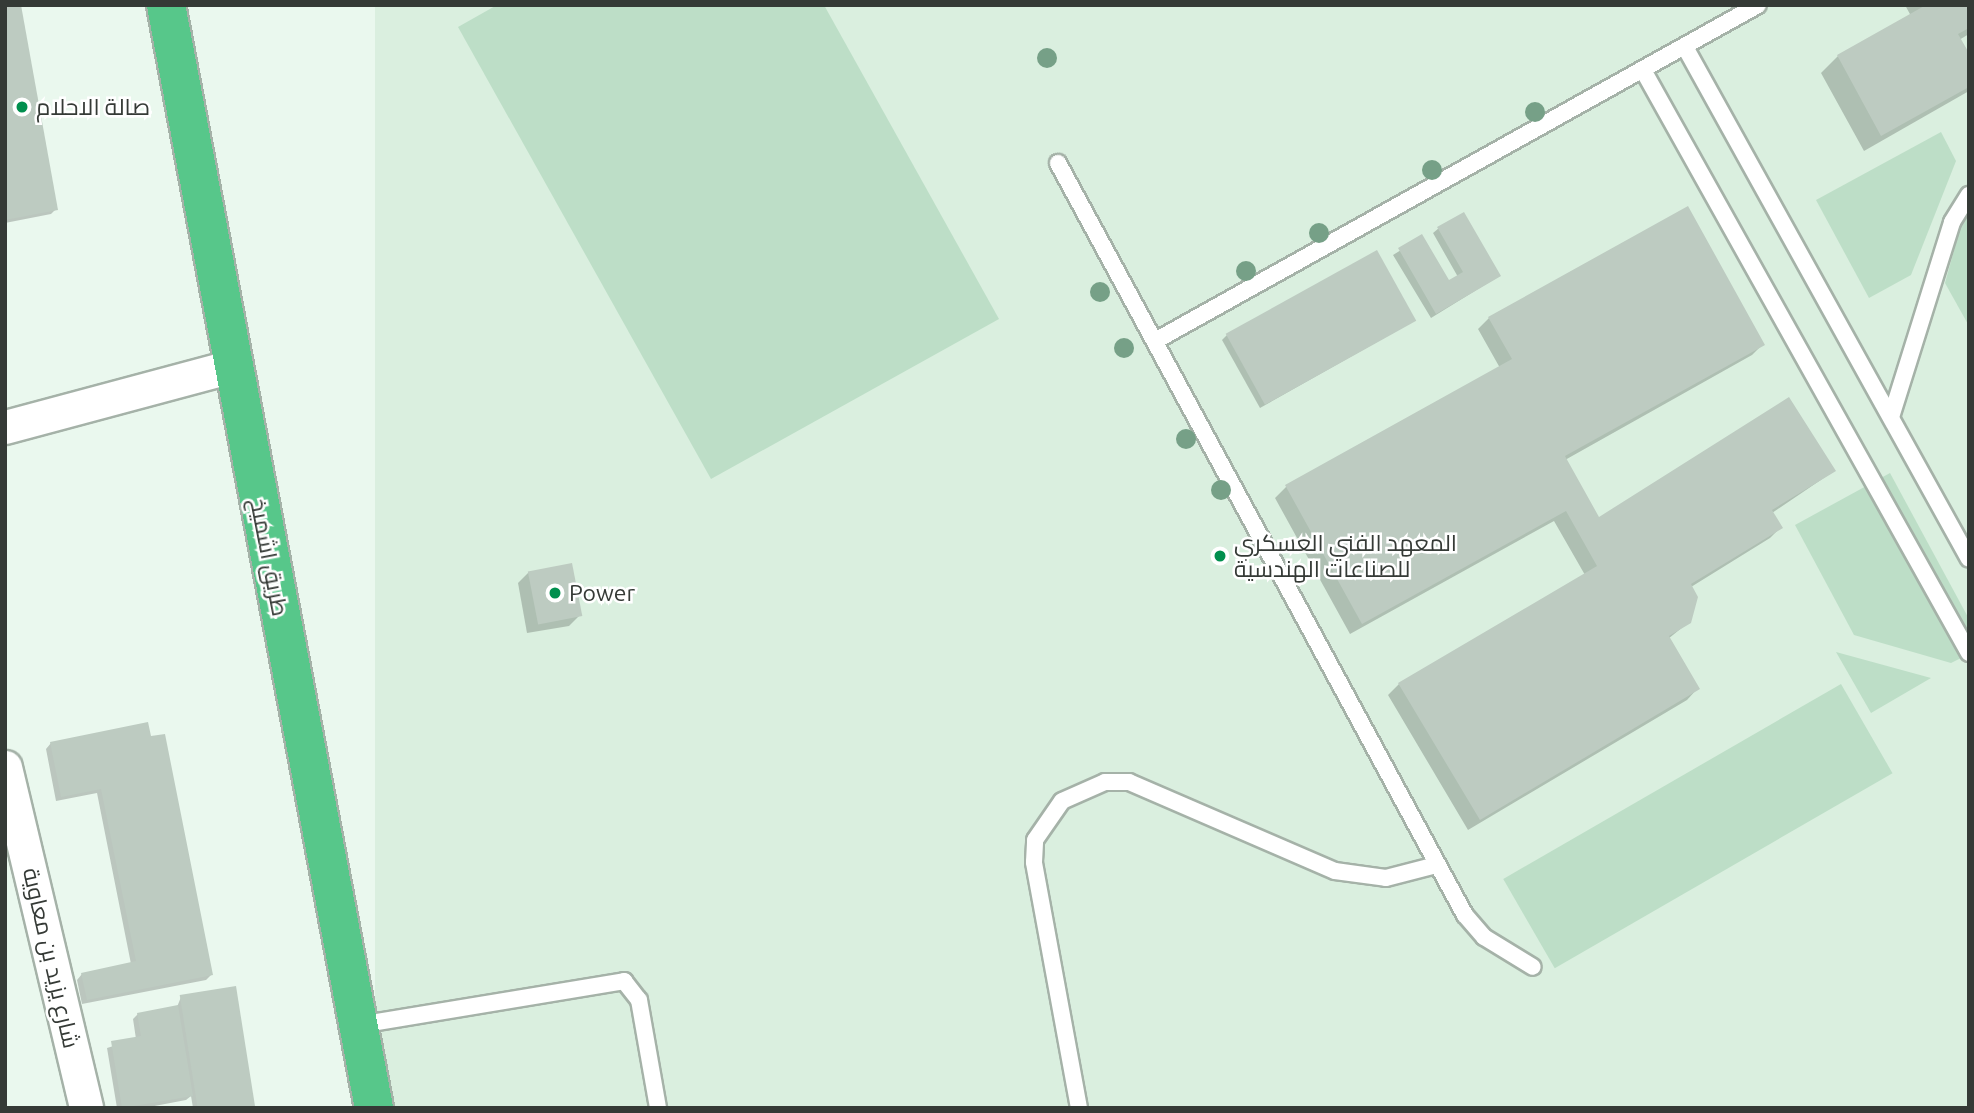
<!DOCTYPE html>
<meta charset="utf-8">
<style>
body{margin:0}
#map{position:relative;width:1974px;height:1113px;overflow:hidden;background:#eaf8ee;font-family:Ubuntu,Cairo,sans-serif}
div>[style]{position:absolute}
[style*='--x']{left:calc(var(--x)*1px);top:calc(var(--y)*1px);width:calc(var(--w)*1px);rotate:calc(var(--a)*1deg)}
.built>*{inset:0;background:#daefdf;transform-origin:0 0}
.green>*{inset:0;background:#bddec7;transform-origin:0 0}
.shadow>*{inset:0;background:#0003}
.building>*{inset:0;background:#bdcbc1;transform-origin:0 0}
.roads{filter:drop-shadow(2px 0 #a5b2a8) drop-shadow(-2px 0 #a5b2a8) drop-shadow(0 2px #a5b2a8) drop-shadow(0 -2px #a5b2a8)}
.service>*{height:16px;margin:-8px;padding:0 8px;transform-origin:8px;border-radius:8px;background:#fff}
.minor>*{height:33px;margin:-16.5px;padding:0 16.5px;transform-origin:16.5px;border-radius:16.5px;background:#fff}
.trunk>*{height:38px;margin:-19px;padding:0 19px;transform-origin:19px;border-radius:19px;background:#57c78a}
.trees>*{width:20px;height:20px;margin:-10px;border-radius:50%;background:#76a087}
.dots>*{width:19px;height:19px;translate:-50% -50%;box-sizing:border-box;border:4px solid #fff;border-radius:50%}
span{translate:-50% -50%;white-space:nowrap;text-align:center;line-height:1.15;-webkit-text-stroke:5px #fff;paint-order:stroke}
.poi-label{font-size:23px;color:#353a36}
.left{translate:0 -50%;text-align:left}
.street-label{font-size:23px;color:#353a36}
.frame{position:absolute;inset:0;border:7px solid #353a36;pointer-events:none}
</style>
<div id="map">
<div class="built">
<div style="left:375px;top:5px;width:1594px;height:1120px"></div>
</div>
<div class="green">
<div style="clip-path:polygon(497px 5px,824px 5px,999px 319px,711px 479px,458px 27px)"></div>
<div style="clip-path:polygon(1941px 132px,1956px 161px,1911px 275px,1869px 298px,1816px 200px)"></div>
<div style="clip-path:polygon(1969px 196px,1969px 326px,1945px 283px)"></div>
<div style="clip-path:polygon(1890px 473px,1969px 619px,1969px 654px,1951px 663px,1854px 635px,1795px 525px)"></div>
<div style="clip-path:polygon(1836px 652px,1931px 678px,1871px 713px)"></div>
<div style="left:1841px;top:684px;width:103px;height:390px;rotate:60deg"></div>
</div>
<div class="shadow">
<div style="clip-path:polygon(5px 5px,56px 209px,51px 214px,5px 223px)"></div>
<div style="clip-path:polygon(1905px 5px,1969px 5px,1969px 34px,1959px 40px,1969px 57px,1969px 91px,1864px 151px,1821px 73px,1838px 56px,1911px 16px)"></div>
<div style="clip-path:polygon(1439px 228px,1499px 276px,1431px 318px,1393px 255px,1422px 237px,1448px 283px,1458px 277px,1433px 233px)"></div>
<div style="clip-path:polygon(1489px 318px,1763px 344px,1752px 355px,1565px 460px,1599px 520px,1834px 471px,1772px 513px,1781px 527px,1770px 538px,1691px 587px,1689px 622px,1668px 639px,1698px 688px,1687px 700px,1468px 830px,1388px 695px,1399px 684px,1585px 575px,1554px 521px,1350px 634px,1275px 498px,1286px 487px,1500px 368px,1478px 329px)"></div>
<div style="clip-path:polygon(1414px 321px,1260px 408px,1222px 340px,1227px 335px)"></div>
<div style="clip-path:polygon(529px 572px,580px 615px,569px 626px,527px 633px,518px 583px)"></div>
<div style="clip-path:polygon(147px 724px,211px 975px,206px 980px,82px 1004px,77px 980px,82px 974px,131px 964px,97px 793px,56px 801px,46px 749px,51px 743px)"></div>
<div style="clip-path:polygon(181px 997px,254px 1108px,193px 1108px,191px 1096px,186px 1100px,144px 1108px,117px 1108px,107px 1048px,136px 1039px,133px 1019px,138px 1014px,177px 1007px)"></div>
</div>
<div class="building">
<div style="clip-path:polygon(5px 5px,21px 5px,58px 210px,5px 220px)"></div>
<div style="clip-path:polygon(1926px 5px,1969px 5px,1969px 28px,1958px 34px,1969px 53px,1969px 87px,1881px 136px,1837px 55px)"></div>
<div style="clip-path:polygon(1688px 206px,1765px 345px,1565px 456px,1599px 517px,1789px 397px,1836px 471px,1772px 510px,1783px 528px,1691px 584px,1698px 597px,1691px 623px,1669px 636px,1700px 689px,1480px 820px,1398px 683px,1597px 566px,1566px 511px,1362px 624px,1285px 485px,1512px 359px,1488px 317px)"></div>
<div style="clip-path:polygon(1464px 212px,1501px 276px,1436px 314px,1398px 248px,1422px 234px,1449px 280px,1463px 272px,1437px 227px)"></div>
<div style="left:1377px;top:250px;width:81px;height:173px;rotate:61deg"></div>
<div style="left:572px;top:563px;width:54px;height:45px;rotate:79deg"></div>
<div style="clip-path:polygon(148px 722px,151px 736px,165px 734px,213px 975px,87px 1000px,81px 973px,136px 961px,101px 789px,61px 797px,50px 742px)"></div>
<div style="left:236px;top:986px;width:124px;height:57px;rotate:81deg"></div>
<div style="clip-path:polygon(178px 1005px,193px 1096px,122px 1108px,111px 1041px,141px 1036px,137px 1013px)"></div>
</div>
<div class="roads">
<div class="service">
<div style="--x:1685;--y:47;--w:585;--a:60.98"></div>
<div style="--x:1643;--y:70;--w:668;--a:60.79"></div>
<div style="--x:1058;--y:163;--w:855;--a:61.58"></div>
<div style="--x:1465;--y:915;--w:29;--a:49"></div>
<div style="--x:1484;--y:937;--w:57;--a:31.5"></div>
<div style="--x:1155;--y:341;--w:690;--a:-29.13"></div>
<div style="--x:1891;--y:417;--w:204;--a:-72.6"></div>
<div style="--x:1952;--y:222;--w:32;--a:-58"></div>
<div style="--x:359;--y:1025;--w:269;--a:-9.4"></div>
<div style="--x:624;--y:981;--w:24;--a:52"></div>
<div style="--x:639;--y:1000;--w:110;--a:80"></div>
<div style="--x:1079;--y:1108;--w:250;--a:-100.4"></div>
<div style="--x:1034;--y:862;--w:22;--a:-87"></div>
<div style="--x:1035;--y:840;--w:47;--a:-55.3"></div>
<div style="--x:1062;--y:801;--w:47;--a:-23.8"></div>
<div style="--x:1105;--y:782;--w:24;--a:0"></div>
<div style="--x:1129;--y:782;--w:224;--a:23.4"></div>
<div style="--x:1335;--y:871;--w:51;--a:7.8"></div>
<div style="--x:1386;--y:878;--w:52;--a:-14.6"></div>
</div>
<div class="minor">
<div style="--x:5;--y:427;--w:236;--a:-15"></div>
<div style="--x:5;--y:767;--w:350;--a:76.6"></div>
</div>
<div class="trunk">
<div style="--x:166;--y:5;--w:1122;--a:79.32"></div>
</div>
</div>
<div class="trees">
<div style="left:1047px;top:58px"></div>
<div style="left:1535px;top:112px"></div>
<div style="left:1432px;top:170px"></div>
<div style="left:1319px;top:233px"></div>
<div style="left:1246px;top:271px"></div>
<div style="left:1100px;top:292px"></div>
<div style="left:1124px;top:348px"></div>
<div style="left:1186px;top:439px"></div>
<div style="left:1221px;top:490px"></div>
</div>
<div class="dots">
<div style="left:22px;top:107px;background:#018f4e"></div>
<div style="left:1220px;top:556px;background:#018f4e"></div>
<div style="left:555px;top:593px;background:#018f4e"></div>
</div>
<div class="poi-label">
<span class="left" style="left:36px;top:107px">صالة الاحلام</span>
<span class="left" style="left:1234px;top:556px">المعهد الفني العسكري<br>للصناعات الهندسية</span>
<span class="left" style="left:569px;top:593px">Power</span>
</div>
<div class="street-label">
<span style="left:269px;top:557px;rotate:79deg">طريق اشميخ</span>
<span style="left:51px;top:958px;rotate:77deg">شارع يزيد بن معاوية</span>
</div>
<div class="frame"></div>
</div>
